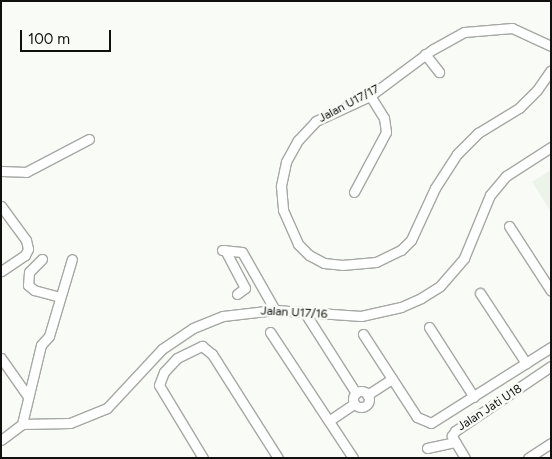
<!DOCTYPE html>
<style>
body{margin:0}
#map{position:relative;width:552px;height:459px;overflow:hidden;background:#f9fbf7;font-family:Figtree,sans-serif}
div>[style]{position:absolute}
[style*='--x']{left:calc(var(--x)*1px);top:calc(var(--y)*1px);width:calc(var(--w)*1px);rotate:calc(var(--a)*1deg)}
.built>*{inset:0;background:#ecf3e8}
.roads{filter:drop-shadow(1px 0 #a5a8a4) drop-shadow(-1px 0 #a5a8a4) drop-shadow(0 1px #a5a8a4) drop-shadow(0 -1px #a5a8a4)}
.minor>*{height:9px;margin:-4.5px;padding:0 4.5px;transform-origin:4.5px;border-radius:4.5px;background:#fff}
.minor>.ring{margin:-4.5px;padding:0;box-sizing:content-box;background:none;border:9px solid #fff;border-radius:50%}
span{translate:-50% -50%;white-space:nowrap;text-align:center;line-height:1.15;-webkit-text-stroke:5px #f9fbf7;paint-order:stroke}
.street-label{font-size:12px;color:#10110f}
.frame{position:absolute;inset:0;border:2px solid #10110f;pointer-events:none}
.scale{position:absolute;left:20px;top:30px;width:91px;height:22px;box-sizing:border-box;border:2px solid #10110f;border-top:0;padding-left:6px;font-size:15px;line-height:18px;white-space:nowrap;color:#10110f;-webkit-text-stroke:4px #f9fbf7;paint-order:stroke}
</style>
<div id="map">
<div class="built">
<div style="clip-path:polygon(551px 170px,551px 212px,532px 182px)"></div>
</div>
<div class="roads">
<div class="minor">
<div style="--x:551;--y:46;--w:43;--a:-155.2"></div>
<div style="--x:512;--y:28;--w:48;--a:175.2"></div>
<div style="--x:464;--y:32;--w:35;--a:151"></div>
<div style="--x:433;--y:49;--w:79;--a:143.3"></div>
<div style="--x:370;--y:96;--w:60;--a:155.2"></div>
<div style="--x:316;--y:121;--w:26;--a:133"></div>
<div style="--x:298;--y:140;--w:25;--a:119"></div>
<div style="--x:286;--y:162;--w:25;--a:102"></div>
<div style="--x:281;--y:186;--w:24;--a:85"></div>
<div style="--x:283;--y:210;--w:37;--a:66"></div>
<div style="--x:298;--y:244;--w:16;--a:45"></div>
<div style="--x:309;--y:255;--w:17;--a:28"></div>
<div style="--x:324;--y:263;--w:18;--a:6"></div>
<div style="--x:342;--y:265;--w:34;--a:-5"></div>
<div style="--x:376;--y:262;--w:28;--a:-26"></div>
<div style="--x:401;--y:250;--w:14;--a:-45"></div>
<div style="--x:411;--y:240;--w:57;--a:-65.2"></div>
<div style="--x:435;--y:188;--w:40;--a:-57.1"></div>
<div style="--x:457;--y:154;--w:30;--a:-45"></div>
<div style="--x:478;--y:133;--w:48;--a:-31.4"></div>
<div style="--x:519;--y:108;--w:25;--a:-45"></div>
<div style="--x:537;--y:90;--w:24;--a:-55"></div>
<div style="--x:425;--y:54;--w:23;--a:52"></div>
<div style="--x:1;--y:171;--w:25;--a:2"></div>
<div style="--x:26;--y:172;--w:71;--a:-27.6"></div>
<div style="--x:354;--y:192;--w:68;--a:-61.9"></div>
<div style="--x:386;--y:132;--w:14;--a:-98"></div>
<div style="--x:384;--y:118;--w:26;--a:-122"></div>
<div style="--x:1;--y:206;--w:42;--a:53.7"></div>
<div style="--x:26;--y:240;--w:9;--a:77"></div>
<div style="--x:28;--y:249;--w:7;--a:117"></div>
<div style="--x:25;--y:255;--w:29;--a:146"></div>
<div style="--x:509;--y:226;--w:77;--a:57.1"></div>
<div style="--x:222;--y:250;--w:20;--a:6"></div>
<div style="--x:242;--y:252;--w:67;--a:60.4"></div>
<div style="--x:225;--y:250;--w:43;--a:62.2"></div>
<div style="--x:245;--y:288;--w:10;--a:143"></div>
<div style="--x:42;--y:259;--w:18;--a:135"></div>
<div style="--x:29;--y:272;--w:13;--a:94"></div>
<div style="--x:28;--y:285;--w:8;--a:40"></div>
<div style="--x:34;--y:290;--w:27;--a:15"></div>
<div style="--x:480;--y:293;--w:84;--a:56.7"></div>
<div style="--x:305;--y:313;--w:95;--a:57.5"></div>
<div style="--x:429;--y:327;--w:83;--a:57.3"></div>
<div style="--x:270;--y:332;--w:151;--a:56.6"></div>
<div style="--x:363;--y:334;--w:99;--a:57"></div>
<div style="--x:417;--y:417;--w:15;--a:23"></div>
<div style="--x:431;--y:423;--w:142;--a:-32.3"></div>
<div style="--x:1;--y:358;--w:45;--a:54.9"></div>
<div class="ring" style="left:353px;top:391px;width:7px;height:7px"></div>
<div style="--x:367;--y:395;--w:30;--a:-33"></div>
<div style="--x:330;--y:420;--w:29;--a:-34"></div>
<div style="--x:22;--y:424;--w:81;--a:-76.5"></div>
<div style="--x:41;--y:345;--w:12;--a:-48"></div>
<div style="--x:49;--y:336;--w:80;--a:-73.4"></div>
<div style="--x:1;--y:440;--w:26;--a:-37"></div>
<div style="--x:22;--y:424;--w:48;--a:-1.2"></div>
<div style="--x:70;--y:423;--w:40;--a:-22"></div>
<div style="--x:107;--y:408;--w:81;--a:-47"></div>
<div style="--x:162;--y:349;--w:37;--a:-34"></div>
<div style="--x:193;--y:328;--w:32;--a:-22"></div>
<div style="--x:223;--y:316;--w:52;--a:-6.6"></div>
<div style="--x:275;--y:310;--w:86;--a:4"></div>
<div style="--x:361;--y:316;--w:41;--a:-12.7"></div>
<div style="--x:401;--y:307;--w:22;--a:-24"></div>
<div style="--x:421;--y:298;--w:22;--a:-32"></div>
<div style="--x:440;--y:286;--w:37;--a:-49"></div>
<div style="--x:464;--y:258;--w:68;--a:-67.6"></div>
<div style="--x:490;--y:195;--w:25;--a:-50"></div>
<div style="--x:506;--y:176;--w:54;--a:-32.8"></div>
<div style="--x:427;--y:448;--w:29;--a:-12"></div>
<div style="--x:203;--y:458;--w:85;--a:-121.1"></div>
<div style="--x:159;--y:385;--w:14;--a:-69"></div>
<div style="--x:164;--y:372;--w:19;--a:-47"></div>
<div style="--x:177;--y:358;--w:28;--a:-26"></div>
<div style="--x:202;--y:346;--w:13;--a:39"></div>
<div style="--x:212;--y:354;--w:123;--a:57.6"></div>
<div style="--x:465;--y:458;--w:26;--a:-121"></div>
<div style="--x:452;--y:436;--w:6;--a:-59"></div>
<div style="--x:455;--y:431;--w:116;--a:-34.1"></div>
<div style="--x:528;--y:458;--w:27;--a:-33"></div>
</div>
</div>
<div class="street-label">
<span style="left:349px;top:104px;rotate:-28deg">Jalan U17/17</span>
<span style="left:294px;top:313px;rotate:3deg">Jalan U17/16</span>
<span style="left:490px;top:408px;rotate:-33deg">Jalan Jati U18</span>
</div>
<div class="frame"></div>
<div class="scale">100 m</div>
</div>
